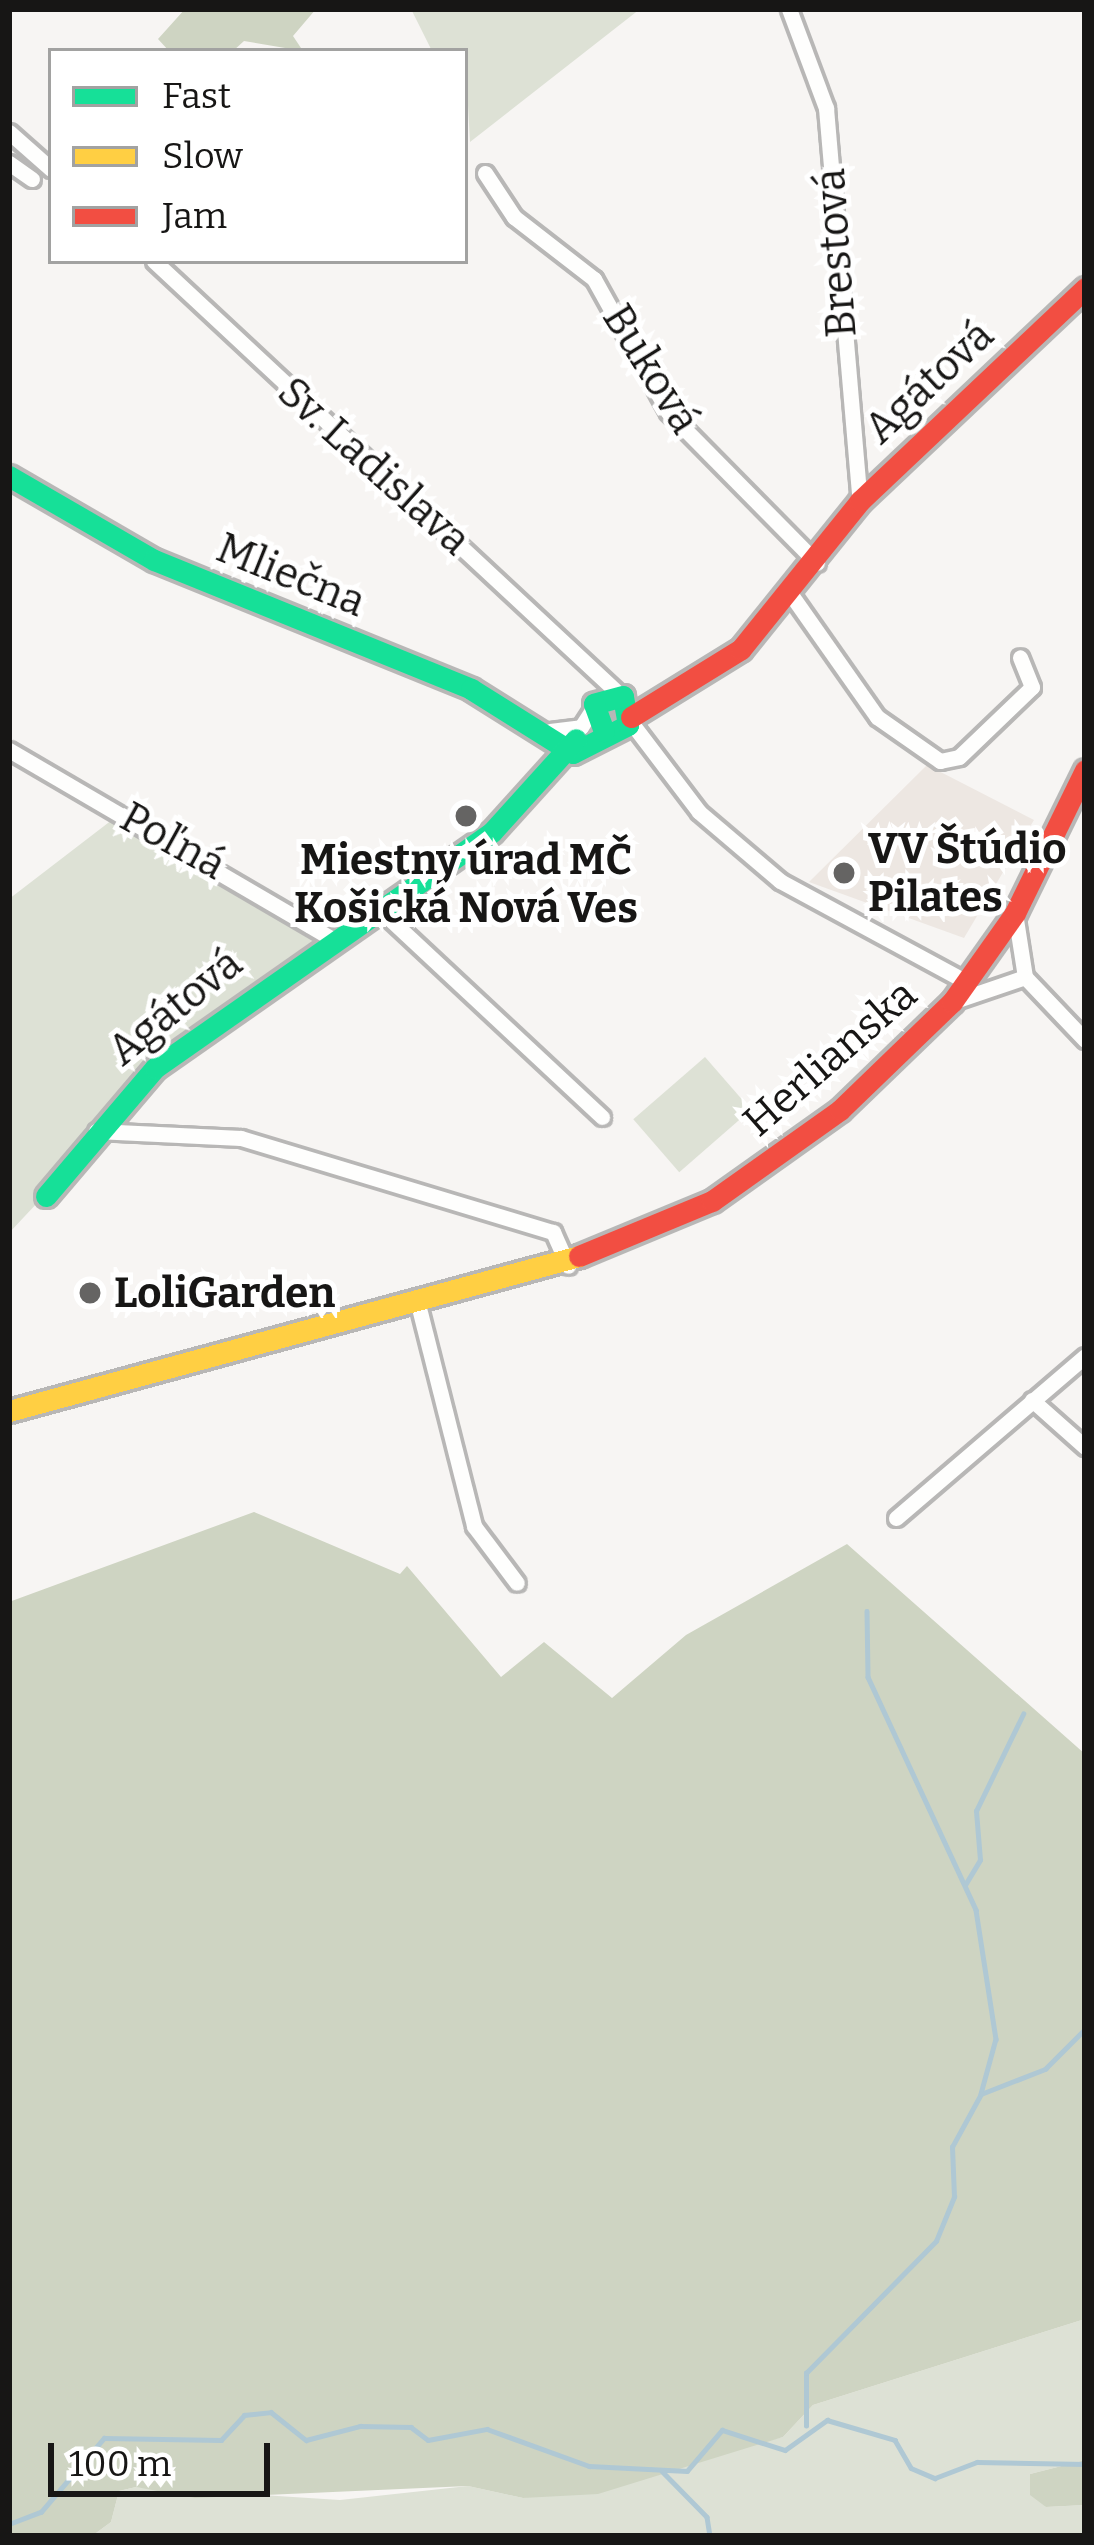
<!DOCTYPE html>
<meta charset="utf-8">
<style>
body{margin:0}
#map{position:relative;width:1094px;height:2545px;overflow:hidden;background:#f7f5f3;font-family:Bitter,serif}
div>[style]{position:absolute}
[style*='--x']{left:calc(var(--x)*1px);top:calc(var(--y)*1px);width:calc(var(--w)*1px);rotate:calc(var(--a)*1deg)}
.built>*{inset:0;background:#ede7e2}
.green>*{inset:0;background:#dde1d5;transform-origin:0 0}
.forest>*{inset:0;background:#ced4c2}
.stream>*{height:4.5px;margin:-2.25px;padding:0 2.25px;transform-origin:2.25px;border-radius:2.25px;background:#afc8d4}
.roads{filter:drop-shadow(3px 0 #b8b7b6) drop-shadow(-3px 0 #b8b7b6) drop-shadow(0 3px #b8b7b6) drop-shadow(0 -3px #b8b7b6)}
.street>*{height:15px;margin:-7.5px;padding:0 7.5px;transform-origin:7.5px;border-radius:7.5px;background:#fefefd}
.fast>*{height:21px;margin:-10.5px;padding:0 10.5px;transform-origin:10.5px;border-radius:10.5px;background:#16e098}
.slow>*{height:21px;margin:-10.5px;padding:0 10.5px;transform-origin:10.5px;border-radius:10.5px;background:#ffcf43}
.jam>*{height:21px;margin:-10.5px;padding:0 10.5px;transform-origin:10.5px;border-radius:10.5px;background:#f24e42}
.dots>*{width:33px;height:33px;translate:-50% -50%;box-sizing:border-box;border:6px solid #fff;border-radius:50%}
span{translate:-50% -50%;white-space:nowrap;text-align:center;line-height:1.15;-webkit-text-stroke:10px #fff;paint-order:stroke}
.street-label{font-size:42px;color:#171615}
.poi-label{font-size:42px;color:#171615;font-weight:700}
.left{translate:0 -50%;text-align:left}
.frame{position:absolute;inset:0;border:12px solid #171615;pointer-events:none}
.legend{position:absolute;left:48px;top:48px;width:420px;height:216px;box-sizing:border-box;background:#fff;border:3px solid #a2a2a1;margin:0;padding:15px 21px;list-style:none;font-size:36px;color:#171615}
.legend li{display:flex;align-items:center;gap:24px;height:60px}
.legend b{width:60px;border:3px solid #a2a2a1}
.scale{position:absolute;left:48px;top:2443px;width:222px;height:54px;box-sizing:border-box;border:6px solid #171615;border-top:0;padding-left:15px;font-size:36px;line-height:42px;white-space:nowrap;color:#171615;-webkit-text-stroke:9px #fff;paint-order:stroke}
</style>
<div id="map">
<div class="built">
<div style="clip-path:polygon(927px 765px,1034px 820px,964px 938px,809px 882px)"></div>
</div>
<div class="green">
<div style="clip-path:polygon(411px 9px,640px 9px,470px 142px,465px 51px,432px 51px)"></div>
<div style="clip-path:polygon(121px 813px,333px 939px,193px 1037px,9px 1233px,9px 899px)"></div>
<div style="left:705px;top:1057px;width:70px;height:95px;rotate:49deg"></div>
<div style="clip-path:polygon(1085px 2319px,1085px 2460px,1030px 2474px,1046px 2507px,1085px 2505px,1085px 2536px,92px 2536px,111px 2522px,119px 2491px,136px 2487px,340px 2500px,468px 2486px,523px 2498px,783px 2437px,813px 2405px)"></div>
</div>
<div class="forest">
<div style="clip-path:polygon(185px 9px,316px 9px,293px 36px,303px 51px,244px 41px,233px 51px,169px 51px,158px 39px)"></div>
<div style="clip-path:polygon(254px 1512px,400px 1574px,407px 1566px,501px 1677px,544px 1642px,612px 1698px,686px 1635px,847px 1544px,1085px 1754px,1085px 2319px,813px 2405px,783px 2437px,598px 2494px,523px 2498px,468px 2486px,195px 2498px,136px 2487px,119px 2491px,111px 2522px,92px 2536px,9px 2536px,9px 1602px)"></div>
<div style="clip-path:polygon(1085px 2460px,1085px 2505px,1046px 2507px,1030px 2495px,1030px 2474px)"></div>
</div>
<div class="stream">
<div style="--x:867;--y:1611;--w:66;--a:89.1"></div>
<div style="--x:868;--y:1677;--w:257;--a:65.1"></div>
<div style="--x:976;--y:1910;--w:131;--a:81.2"></div>
<div style="--x:996;--y:2039;--w:57;--a:105.3"></div>
<div style="--x:965;--y:1885;--w:29;--a:-59"></div>
<div style="--x:980;--y:1860;--w:49;--a:-94.7"></div>
<div style="--x:976;--y:1811;--w:108;--a:-64.1"></div>
<div style="--x:806;--y:2426;--w:53;--a:-90"></div>
<div style="--x:806;--y:2373;--w:185;--a:-45.4"></div>
<div style="--x:936;--y:2241;--w:48;--a:-67.8"></div>
<div style="--x:954;--y:2197;--w:50;--a:-92.3"></div>
<div style="--x:952;--y:2147;--w:60;--a:-61.3"></div>
<div style="--x:981;--y:2094;--w:69;--a:-21.3"></div>
<div style="--x:1045;--y:2069;--w:57;--a:-45"></div>
<div style="--x:662;--y:2471;--w:64;--a:45.6"></div>
<div style="--x:707;--y:2517;--w:19;--a:81"></div>
<div style="--x:9;--y:2524;--w:34;--a:-21"></div>
<div style="--x:41;--y:2512;--w:97;--a:-49.6"></div>
<div style="--x:104;--y:2438;--w:117;--a:1"></div>
<div style="--x:221;--y:2440;--w:34;--a:-47"></div>
<div style="--x:244;--y:2415;--w:27;--a:-6"></div>
<div style="--x:271;--y:2412;--w:45;--a:38.7"></div>
<div style="--x:306;--y:2440;--w:56;--a:-14.5"></div>
<div style="--x:360;--y:2426;--w:51;--a:1.1"></div>
<div style="--x:411;--y:2427;--w:21;--a:37"></div>
<div style="--x:428;--y:2440;--w:60;--a:-10.6"></div>
<div style="--x:487;--y:2429;--w:109;--a:19.9"></div>
<div style="--x:589;--y:2466;--w:98;--a:2.9"></div>
<div style="--x:687;--y:2471;--w:54;--a:-49.5"></div>
<div style="--x:722;--y:2430;--w:66;--a:17.6"></div>
<div style="--x:785;--y:2450;--w:52;--a:-35.5"></div>
<div style="--x:827;--y:2420;--w:71;--a:16.4"></div>
<div style="--x:895;--y:2440;--w:32;--a:60"></div>
<div style="--x:911;--y:2468;--w:26;--a:23"></div>
<div style="--x:935;--y:2478;--w:45;--a:-20.9"></div>
<div style="--x:977;--y:2462;--w:108;--a:1.1"></div>
</div>
<div class="roads">
<div class="street">
<div style="--x:789;--y:9;--w:106;--a:69.5"></div>
<div style="--x:826;--y:108;--w:394;--a:85.1"></div>
<div style="--x:9;--y:132;--w:56;--a:41.4"></div>
<div style="--x:9;--y:163;--w:28;--a:35"></div>
<div style="--x:485;--y:173;--w:53;--a:56.6"></div>
<div style="--x:514;--y:217;--w:101;--a:37.8"></div>
<div style="--x:594;--y:279;--w:152;--a:60.9"></div>
<div style="--x:668;--y:412;--w:212;--a:45.4"></div>
<div style="--x:154;--y:261;--w:637;--a:42.96"></div>
<div style="--x:792;--y:596;--w:148;--a:54.9"></div>
<div style="--x:877;--y:717;--w:77;--a:34.9"></div>
<div style="--x:940;--y:761;--w:19;--a:-12"></div>
<div style="--x:959;--y:757;--w:101;--a:-43.8"></div>
<div style="--x:1032;--y:687;--w:32;--a:-112"></div>
<div style="--x:630;--y:721;--w:114;--a:52.8"></div>
<div style="--x:699;--y:812;--w:106;--a:40.4"></div>
<div style="--x:780;--y:881;--w:213;--a:28.4"></div>
<div style="--x:550;--y:731;--w:31;--a:-7"></div>
<div style="--x:581;--y:727;--w:20;--a:-57"></div>
<div style="--x:9;--y:750;--w:375;--a:30.3"></div>
<div style="--x:379;--y:909;--w:305;--a:43"></div>
<div style="--x:1015;--y:913;--w:65;--a:81.1"></div>
<div style="--x:1025;--y:977;--w:87;--a:46.4"></div>
<div style="--x:952;--y:1002;--w:77;--a:-18.9"></div>
<div style="--x:96;--y:1131;--w:145;--a:2.8"></div>
<div style="--x:241;--y:1138;--w:326;--a:16.8"></div>
<div style="--x:553;--y:1232;--w:37;--a:66"></div>
<div style="--x:419;--y:1308;--w:225;--a:75.8"></div>
<div style="--x:474;--y:1526;--w:71;--a:53"></div>
<div style="--x:1032;--y:1400;--w:71;--a:41.6"></div>
<div style="--x:896;--y:1518;--w:249;--a:-40.6"></div>
</div>
<div class="fast">
<div style="--x:9;--y:476;--w:168;--a:30.1"></div>
<div style="--x:154;--y:560;--w:342;--a:22.1"></div>
<div style="--x:471;--y:689;--w:120;--a:32.1"></div>
<div style="--x:573;--y:753;--w:62;--a:-27"></div>
<div style="--x:628;--y:725;--w:29;--a:-100"></div>
<div style="--x:623;--y:696;--w:30;--a:165"></div>
<div style="--x:594;--y:704;--w:29;--a:70"></div>
<div style="--x:46;--y:1196;--w:168;--a:-49.6"></div>
<div style="--x:155;--y:1068;--w:411;--a:-35"></div>
<div style="--x:492;--y:832;--w:125;--a:-47.9"></div>
</div>
<div class="slow">
<div style="--x:9;--y:1411;--w:591;--a:-15.21"></div>
</div>
<div class="jam">
<div style="--x:631;--y:717;--w:129;--a:-31.7"></div>
<div style="--x:741;--y:649;--w:190;--a:-51.2"></div>
<div style="--x:860;--y:501;--w:310;--a:-43.4"></div>
<div style="--x:579;--y:1256;--w:144;--a:-22.5"></div>
<div style="--x:712;--y:1201;--w:157;--a:-35.4"></div>
<div style="--x:840;--y:1110;--w:156;--a:-44"></div>
<div style="--x:952;--y:1002;--w:109;--a:-54.7"></div>
<div style="--x:1015;--y:913;--w:159;--a:-63.9"></div>
</div>
</div>
<div class="dots">
<div style="left:466px;top:816px;background:#656463"></div>
<div style="left:844px;top:873px;background:#656463"></div>
<div style="left:90px;top:1293px;background:#656463"></div>
</div>
<div class="street-label">
<span style="left:836px;top:253px;rotate:-94deg">Brestová</span>
<span style="left:651px;top:369px;rotate:58deg">Buková</span>
<span style="left:929px;top:382px;rotate:-43deg">Agátová</span>
<span style="left:374px;top:466px;rotate:42deg">Sv. Ladislava</span>
<span style="left:291px;top:575px;rotate:22deg">Mliečna</span>
<span style="left:173px;top:841px;rotate:29deg">Poľná</span>
<span style="left:175px;top:1007px;rotate:-39deg">Agátová</span>
<span style="left:830px;top:1058px;rotate:-41deg">Herlianska</span>
</div>
<div class="poi-label">
<span class="left" style="left:868px;top:873px">VV Štúdio<br>Pilates</span>
<span style="left:466px;top:884px">Miestny úrad MČ<br>Košická Nová Ves</span>
<span class="left" style="left:114px;top:1293px">LoliGarden</span>
</div>
<div class="frame"></div>
<ul class="legend">
<li><b style="height:15px;background:#16e098"></b>Fast</li>
<li><b style="height:15px;background:#ffcf43"></b>Slow</li>
<li><b style="height:15px;background:#f24e42"></b>Jam</li>
</ul>
<div class="scale">100 m</div>
</div>
